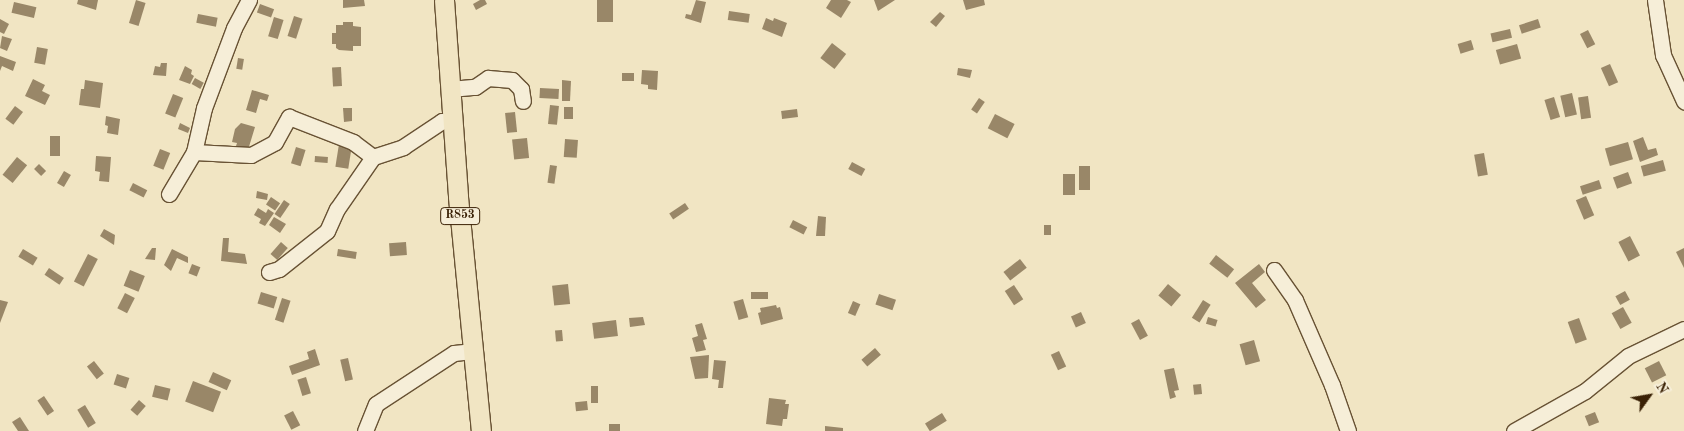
<!DOCTYPE html>
<style>
body{margin:0}
#map{position:relative;width:1684px;height:431px;overflow:hidden;background:#f1e5c3;font-family:"Old Standard TT",serif}
div>[style]{position:absolute}
[style*='--x']{left:calc(var(--x)*1px);top:calc(var(--y)*1px);width:calc(var(--w)*1px);rotate:calc(var(--a)*1deg)}
.building>*{inset:0;background:#998768;transform-origin:0 0}
.roads{filter:drop-shadow(1px 0 #685234) drop-shadow(-1px 0 #685234) drop-shadow(0 1px #685234) drop-shadow(0 -1px #685234)}
.minor>*{height:15px;margin:-7.5px;padding:0 7.5px;transform-origin:7.5px;border-radius:7.5px;background:#f6eed8}
.major>*{height:19px;margin:-9.5px;padding:0 9.5px;transform-origin:9.5px;border-radius:9.5px;background:#f1e5c3}
span{translate:-50% -50%;white-space:nowrap;text-align:center;line-height:1.15;-webkit-text-stroke:4px #f6eed8;paint-order:stroke}
.shield-label span{padding:1px 4px;background:#f6eed8;border:1px solid;border-radius:4px;-webkit-text-stroke-width:0}
.shield-label{font-size:12px;color:#3a2105;font-weight:700}
.north{position:absolute;left:1624px;top:371px;width:50px;height:50px;-webkit-text-stroke:4px #f6eed8;paint-order:stroke;rotate:58deg;font-size:14px;font-weight:700;line-height:20px;text-align:center;color:#3a2105}
.north::after{content:'';display:block;margin:auto;width:18px;height:22px;background:#3a2105;clip-path:polygon(50% 0,100% 100%,50% 72%,0 100%)}
</style>
<div id="map">
<div class="building">
<div style="clip-path:polygon(78px 0,98px 0,96px 10px,77px 4px)"></div>
<div style="left:136px;top:0;width:10px;height:24px;rotate:17deg"></div>
<div style="clip-path:polygon(343px 0,364px 0,365px 6px,343px 8px)"></div>
<div style="clip-path:polygon(480px 0,485px 0,487px 4px,476px 10px,473px 4px)"></div>
<div style="left:597px;top:0;width:16px;height:22px"></div>
<div style="clip-path:polygon(696px 0,706px 2px,701px 23px,685px 18px,686px 14px,691px 15px)"></div>
<div style="clip-path:polygon(831px 0,847px 0,851px 2px,841px 18px,826px 8px)"></div>
<div style="clip-path:polygon(874px 0,895px 0,878px 11px)"></div>
<div style="clip-path:polygon(963px 0,984px 0,985px 5px,966px 10px)"></div>
<div style="left:14px;top:2px;width:23px;height:11px;rotate:13deg"></div>
<div style="left:260px;top:4px;width:15px;height:9px;rotate:20deg"></div>
<div style="left:729px;top:11px;width:21px;height:9px;rotate:8deg"></div>
<div style="clip-path:polygon(940px 12px,945px 16px,936px 27px,930px 22px)"></div>
<div style="left:198px;top:14px;width:20px;height:9px;rotate:11deg"></div>
<div style="left:294px;top:16px;width:9px;height:21px;rotate:18deg"></div>
<div style="left:274px;top:17px;width:10px;height:20px;rotate:17deg"></div>
<div style="clip-path:polygon(766px 18px,773px 21px,774px 18px,787px 23px,782px 37px,762px 29px)"></div>
<div style="clip-path:polygon(0 19px,9px 24px,4px 34px,0 32px)"></div>
<div style="left:1538px;top:19px;width:9px;height:20px;rotate:72deg"></div>
<div style="clip-path:polygon(343px 22px,353px 22px,353px 26px,361px 27px,361px 46px,353px 46px,353px 51px,339px 50px,336px 48px,336px 44px,332px 44px,332px 33px,336px 33px,336px 25px,343px 25px)"></div>
<div style="left:1510px;top:29px;width:9px;height:20px;rotate:77deg"></div>
<div style="left:1588px;top:30px;width:16px;height:9px;rotate:63deg"></div>
<div style="clip-path:polygon(2px 36px,12px 39px,7px 51px,0 48px)"></div>
<div style="left:1471px;top:40px;width:10px;height:14px;rotate:73deg"></div>
<div style="left:832px;top:43px;width:18px;height:19px;rotate:38deg"></div>
<div style="left:1517px;top:44px;width:15px;height:22px;rotate:74deg"></div>
<div style="left:37px;top:47px;width:11px;height:16px;rotate:10deg"></div>
<div style="clip-path:polygon(0 56px,16px 62px,13px 71px,2px 66px,0 71px)"></div>
<div style="left:238px;top:58px;width:6px;height:11px;rotate:9deg"></div>
<div style="clip-path:polygon(161px 63px,167px 63px,166px 76px,153px 75px,155px 66px,160px 67px)"></div>
<div style="left:1610px;top:64px;width:20px;height:10px;rotate:66deg"></div>
<div style="clip-path:polygon(185px 66px,192px 70px,191px 74px,194px 76px,190px 84px,179px 80px)"></div>
<div style="left:341px;top:67px;width:19px;height:9px;rotate:87deg"></div>
<div style="clip-path:polygon(958px 68px,972px 70px,970px 78px,957px 75px)"></div>
<div style="clip-path:polygon(642px 70px,658px 71px,657px 90px,648px 89px,648px 85px,641px 84px)"></div>
<div style="left:622px;top:73px;width:12px;height:8px"></div>
<div style="left:195px;top:78px;width:10px;height:7px;rotate:29deg"></div>
<div style="clip-path:polygon(33px 79px,45px 85px,42px 91px,50px 95px,45px 105px,25px 96px)"></div>
<div style="clip-path:polygon(85px 80px,103px 83px,100px 108px,79px 105px,81px 89px,84px 89px)"></div>
<div style="clip-path:polygon(562px 80px,571px 81px,570px 101px,562px 101px)"></div>
<div style="left:540px;top:88px;width:19px;height:10px;rotate:3deg"></div>
<div style="clip-path:polygon(252px 90px,269px 95px,267px 101px,260px 99px,256px 113px,246px 110px)"></div>
<div style="left:1572px;top:93px;width:22px;height:12px;rotate:77deg"></div>
<div style="left:173px;top:94px;width:11px;height:21px;rotate:22deg"></div>
<div style="left:1588px;top:96px;width:22px;height:10px;rotate:82deg"></div>
<div style="left:1554px;top:97px;width:21px;height:10px;rotate:73deg"></div>
<div style="left:979px;top:98px;width:7px;height:14px;rotate:34deg"></div>
<div style="left:550px;top:105px;width:9px;height:19px;rotate:6deg"></div>
<div style="left:15px;top:106px;width:10px;height:16px;rotate:37deg"></div>
<div style="left:564px;top:107px;width:9px;height:12px"></div>
<div style="clip-path:polygon(343px 108px,352px 108px,352px 121px,344px 122px)"></div>
<div style="left:797px;top:109px;width:8px;height:16px;rotate:83deg"></div>
<div style="left:515px;top:112px;width:20px;height:10px;rotate:84deg"></div>
<div style="left:995px;top:114px;width:22px;height:16px;rotate:27deg"></div>
<div style="clip-path:polygon(106px 116px,120px 119px,118px 135px,107px 133px,108px 126px,105px 125px)"></div>
<div style="clip-path:polygon(180px 123px,190px 128px,188px 133px,178px 129px)"></div>
<div style="clip-path:polygon(241px 123px,255px 127px,248px 150px,236px 146px,237px 143px,232px 142px,235px 129px)"></div>
<div style="left:50px;top:136px;width:10px;height:20px"></div>
<div style="clip-path:polygon(1643px 137px,1648px 150px,1656px 148px,1658px 155px,1640px 162px,1633px 141px)"></div>
<div style="left:527px;top:138px;width:20px;height:15px;rotate:84deg"></div>
<div style="left:565px;top:139px;width:13px;height:18px;rotate:4deg"></div>
<div style="left:1628px;top:142px;width:18px;height:24px;rotate:74deg"></div>
<div style="left:339px;top:144px;width:13px;height:23px;rotate:9deg"></div>
<div style="left:296px;top:147px;width:10px;height:17px;rotate:17deg"></div>
<div style="left:160px;top:149px;width:11px;height:18px;rotate:22deg"></div>
<div style="left:1484px;top:153px;width:22px;height:10px;rotate:80deg"></div>
<div style="clip-path:polygon(96px 156px,111px 157px,109px 182px,99px 181px,100px 172px,95px 171px)"></div>
<div style="left:315px;top:156px;width:13px;height:6px;rotate:4deg"></div>
<div style="left:17px;top:157px;width:13px;height:23px;rotate:39deg"></div>
<div style="left:1663px;top:160px;width:11px;height:23px;rotate:75deg"></div>
<div style="left:852px;top:162px;width:15px;height:8px;rotate:28deg"></div>
<div style="left:39px;top:164px;width:10px;height:7px;rotate:45deg"></div>
<div style="left:550px;top:165px;width:7px;height:18px;rotate:8deg"></div>
<div style="left:1079px;top:166px;width:11px;height:24px"></div>
<div style="left:64px;top:171px;width:8px;height:14px;rotate:30deg"></div>
<div style="left:1628px;top:172px;width:12px;height:16px;rotate:70deg"></div>
<div style="left:1063px;top:174px;width:12px;height:21px"></div>
<div style="left:1599px;top:180px;width:9px;height:20px;rotate:72deg"></div>
<div style="left:133px;top:183px;width:16px;height:8px;rotate:27deg"></div>
<div style="clip-path:polygon(257px 191px,268px 194px,267px 200px,256px 198px)"></div>
<div style="left:1586px;top:196px;width:21px;height:11px;rotate:67deg"></div>
<div style="left:271px;top:197px;width:11px;height:9px;rotate:34deg"></div>
<div style="left:284px;top:200px;width:7px;height:17px;rotate:34deg"></div>
<div style="left:685px;top:203px;width:7px;height:19px;rotate:56deg"></div>
<div style="clip-path:polygon(258px 208px,266px 213px,268px 209px,274px 213px,265px 226px,259px 223px,261px 219px,254px 215px)"></div>
<div style="clip-path:polygon(818px 216px,826px 217px,825px 236px,816px 236px)"></div>
<div style="clip-path:polygon(274px 217px,286px 224px,280px 233px,269px 225px)"></div>
<div style="left:793px;top:220px;width:16px;height:8px;rotate:27deg"></div>
<div style="left:1044px;top:225px;width:7px;height:10px"></div>
<div style="clip-path:polygon(104px 229px,115px 235px,114px 245px,100px 236px)"></div>
<div style="left:1630px;top:236px;width:22px;height:13px;rotate:63deg"></div>
<div style="clip-path:polygon(223px 238px,229px 238px,228px 252px,245px 254px,247px 264px,221px 261px)"></div>
<div style="left:281px;top:242px;width:9px;height:16px;rotate:41deg"></div>
<div style="left:406px;top:242px;width:13px;height:17px;rotate:86deg"></div>
<div style="clip-path:polygon(152px 248px,156px 248px,155px 260px,145px 259px)"></div>
<div style="clip-path:polygon(1684px 248px,1684px 268px,1676px 252px)"></div>
<div style="left:23px;top:249px;width:17px;height:9px;rotate:31deg"></div>
<div style="clip-path:polygon(172px 249px,188px 257px,188px 263px,177px 258px,171px 271px,164px 265px)"></div>
<div style="left:338px;top:249px;width:19px;height:7px;rotate:9deg"></div>
<div style="left:88px;top:254px;width:11px;height:31px;rotate:27deg"></div>
<div style="left:1216px;top:255px;width:23px;height:11px;rotate:38deg"></div>
<div style="left:1020px;top:259px;width:11px;height:21px;rotate:52deg"></div>
<div style="left:192px;top:264px;width:9px;height:10px;rotate:21deg"></div>
<div style="clip-path:polygon(1259px 264px,1265px 272px,1252px 283px,1266px 300px,1256px 308px,1235px 283px)"></div>
<div style="left:49px;top:268px;width:18px;height:8px;rotate:34deg"></div>
<div style="left:130px;top:270px;width:16px;height:17px;rotate:22deg"></div>
<div style="left:568px;top:284px;width:20px;height:16px;rotate:84deg"></div>
<div style="left:1168px;top:284px;width:17px;height:15px;rotate:40deg"></div>
<div style="left:1014px;top:285px;width:17px;height:11px;rotate:57deg"></div>
<div style="left:1625px;top:291px;width:10px;height:11px;rotate:61deg"></div>
<div style="left:261px;top:292px;width:17px;height:12px;rotate:17deg"></div>
<div style="left:751px;top:292px;width:17px;height:7px"></div>
<div style="left:125px;top:293px;width:11px;height:17px;rotate:27deg"></div>
<div style="left:879px;top:294px;width:18px;height:11px;rotate:19deg"></div>
<div style="left:282px;top:298px;width:9px;height:23px;rotate:18deg"></div>
<div style="left:743px;top:299px;width:19px;height:10px;rotate:74deg"></div>
<div style="clip-path:polygon(0 300px,8px 302px,0 323px)"></div>
<div style="left:1203px;top:300px;width:9px;height:21px;rotate:32deg"></div>
<div style="left:853px;top:301px;width:8px;height:13px;rotate:23deg"></div>
<div style="clip-path:polygon(776px 305px,777px 308px,780px 307px,783px 319px,761px 325px,758px 313px,761px 312px,760px 308px)"></div>
<div style="left:1623px;top:307px;width:18px;height:13px;rotate:61deg"></div>
<div style="left:1081px;top:312px;width:12px;height:11px;rotate:66deg"></div>
<div style="clip-path:polygon(643px 317px,645px 325px,630px 327px,629px 318px)"></div>
<div style="left:1208px;top:317px;width:10px;height:7px;rotate:17deg"></div>
<div style="left:1579px;top:318px;width:23px;height:12px;rotate:70deg"></div>
<div style="left:1139px;top:319px;width:19px;height:9px;rotate:62deg"></div>
<div style="left:616px;top:320px;width:16px;height:24px;rotate:83deg"></div>
<div style="clip-path:polygon(702px 323px,707px 339px,703px 340px,706px 350px,696px 352px,692px 338px,698px 336px,695px 325px)"></div>
<div style="left:562px;top:330px;width:11px;height:7px;rotate:85deg"></div>
<div style="left:1254px;top:340px;width:22px;height:15px;rotate:74deg"></div>
<div style="left:875px;top:348px;width:9px;height:18px;rotate:49deg"></div>
<div style="clip-path:polygon(315px 349px,320px 365px,292px 375px,289px 366px,309px 359px,307px 352px)"></div>
<div style="left:1059px;top:351px;width:17px;height:9px;rotate:65deg"></div>
<div style="clip-path:polygon(709px 355px,708px 378px,695px 379px,690px 357px)"></div>
<div style="left:348px;top:358px;width:22px;height:8px;rotate:77deg"></div>
<div style="clip-path:polygon(714px 360px,726px 361px,723px 388px,718px 388px,719px 380px,712px 379px)"></div>
<div style="left:94px;top:361px;width:16px;height:9px;rotate:52deg"></div>
<div style="left:1659px;top:361px;width:16px;height:16px;rotate:63deg"></div>
<div style="clip-path:polygon(1174px 368px,1179px 390px,1174px 391px,1176px 397px,1170px 399px,1164px 370px)"></div>
<div style="left:213px;top:372px;width:20px;height:11px;rotate:24deg"></div>
<div style="left:117px;top:374px;width:13px;height:11px;rotate:18deg"></div>
<div style="left:306px;top:377px;width:17px;height:9px;rotate:73deg"></div>
<div style="left:193px;top:381px;width:30px;height:22px;rotate:21deg"></div>
<div style="left:1201px;top:384px;width:10px;height:8px;rotate:84deg"></div>
<div style="left:155px;top:385px;width:16px;height:12px;rotate:14deg"></div>
<div style="left:591px;top:386px;width:7px;height:17px"></div>
<div style="left:44px;top:396px;width:18px;height:8px;rotate:56deg"></div>
<div style="clip-path:polygon(769px 398px,786px 400px,785px 404px,789px 404px,787px 419px,783px 419px,782px 426px,766px 424px)"></div>
<div style="left:139px;top:400px;width:9px;height:13px;rotate:41deg"></div>
<div style="left:587px;top:401px;width:9px;height:12px;rotate:84deg"></div>
<div style="left:85px;top:405px;width:21px;height:9px;rotate:59deg"></div>
<div style="left:293px;top:411px;width:16px;height:10px;rotate:63deg"></div>
<div style="left:1595px;top:412px;width:11px;height:11px;rotate:68deg"></div>
<div style="left:942px;top:413px;width:9px;height:20px;rotate:58deg"></div>
<div style="clip-path:polygon(20px 417px,29px 431px,18px 431px,12px 422px)"></div>
<div style="left:609px;top:424px;width:11px;height:7px"></div>
<div style="clip-path:polygon(825px 426px,843px 428px,843px 431px,825px 431px)"></div>
</div>
<div class="roads">
<div class="minor">
<div style="--x:1655;--y:0;--w:56;--a:81.7"></div>
<div style="--x:1663;--y:55;--w:51;--a:65.5"></div>
<div style="--x:450;--y:89;--w:25;--a:-5"></div>
<div style="--x:475;--y:87;--w:16;--a:-35"></div>
<div style="--x:488;--y:78;--w:24;--a:5"></div>
<div style="--x:512;--y:80;--w:13;--a:45"></div>
<div style="--x:521;--y:89;--w:12;--a:81"></div>
<div style="--x:194;--y:152;--w:57;--a:3"></div>
<div style="--x:251;--y:155;--w:27;--a:-28"></div>
<div style="--x:275;--y:142;--w:29;--a:-61"></div>
<div style="--x:289;--y:117;--w:69;--a:21.3"></div>
<div style="--x:353;--y:142;--w:25;--a:37"></div>
<div style="--x:373;--y:157;--w:32;--a:-18"></div>
<div style="--x:403;--y:147;--w:47;--a:-33.7"></div>
<div style="--x:442;--y:121;--w:11;--a:0"></div>
<div style="--x:169;--y:194;--w:49;--a:-59.2"></div>
<div style="--x:194;--y:152;--w:45;--a:-77.2"></div>
<div style="--x:204;--y:108;--w:85;--a:-69.4"></div>
<div style="--x:234;--y:28;--w:32;--a:-62"></div>
<div style="--x:1274;--y:270;--w:37;--a:55"></div>
<div style="--x:1295;--y:300;--w:93;--a:66.5"></div>
<div style="--x:1332;--y:385;--w:49;--a:70.8"></div>
<div style="--x:269;--y:272;--w:10;--a:-17"></div>
<div style="--x:279;--y:269;--w:61;--a:-38.4"></div>
<div style="--x:327;--y:231;--w:24;--a:-66"></div>
<div style="--x:337;--y:209;--w:63;--a:-55.3"></div>
<div style="--x:365;--y:431;--w:29;--a:-68"></div>
<div style="--x:376;--y:404;--w:93;--a:-33.2"></div>
<div style="--x:454;--y:353;--w:20;--a:-6"></div>
<div style="--x:1514;--y:431;--w:81;--a:-29.4"></div>
<div style="--x:1585;--y:391;--w:55;--a:-39.1"></div>
<div style="--x:1628;--y:356;--w:62;--a:-25.7"></div>
</div>
<div class="major">
<div style="--x:444;--y:0;--w:197;--a:85.9"></div>
<div style="--x:458;--y:197;--w:235;--a:84.4"></div>
</div>
</div>
<div class="shield-label">
<span style="left:460px;top:216px">R853</span>
</div>
<div class="north">N</div>
</div>
